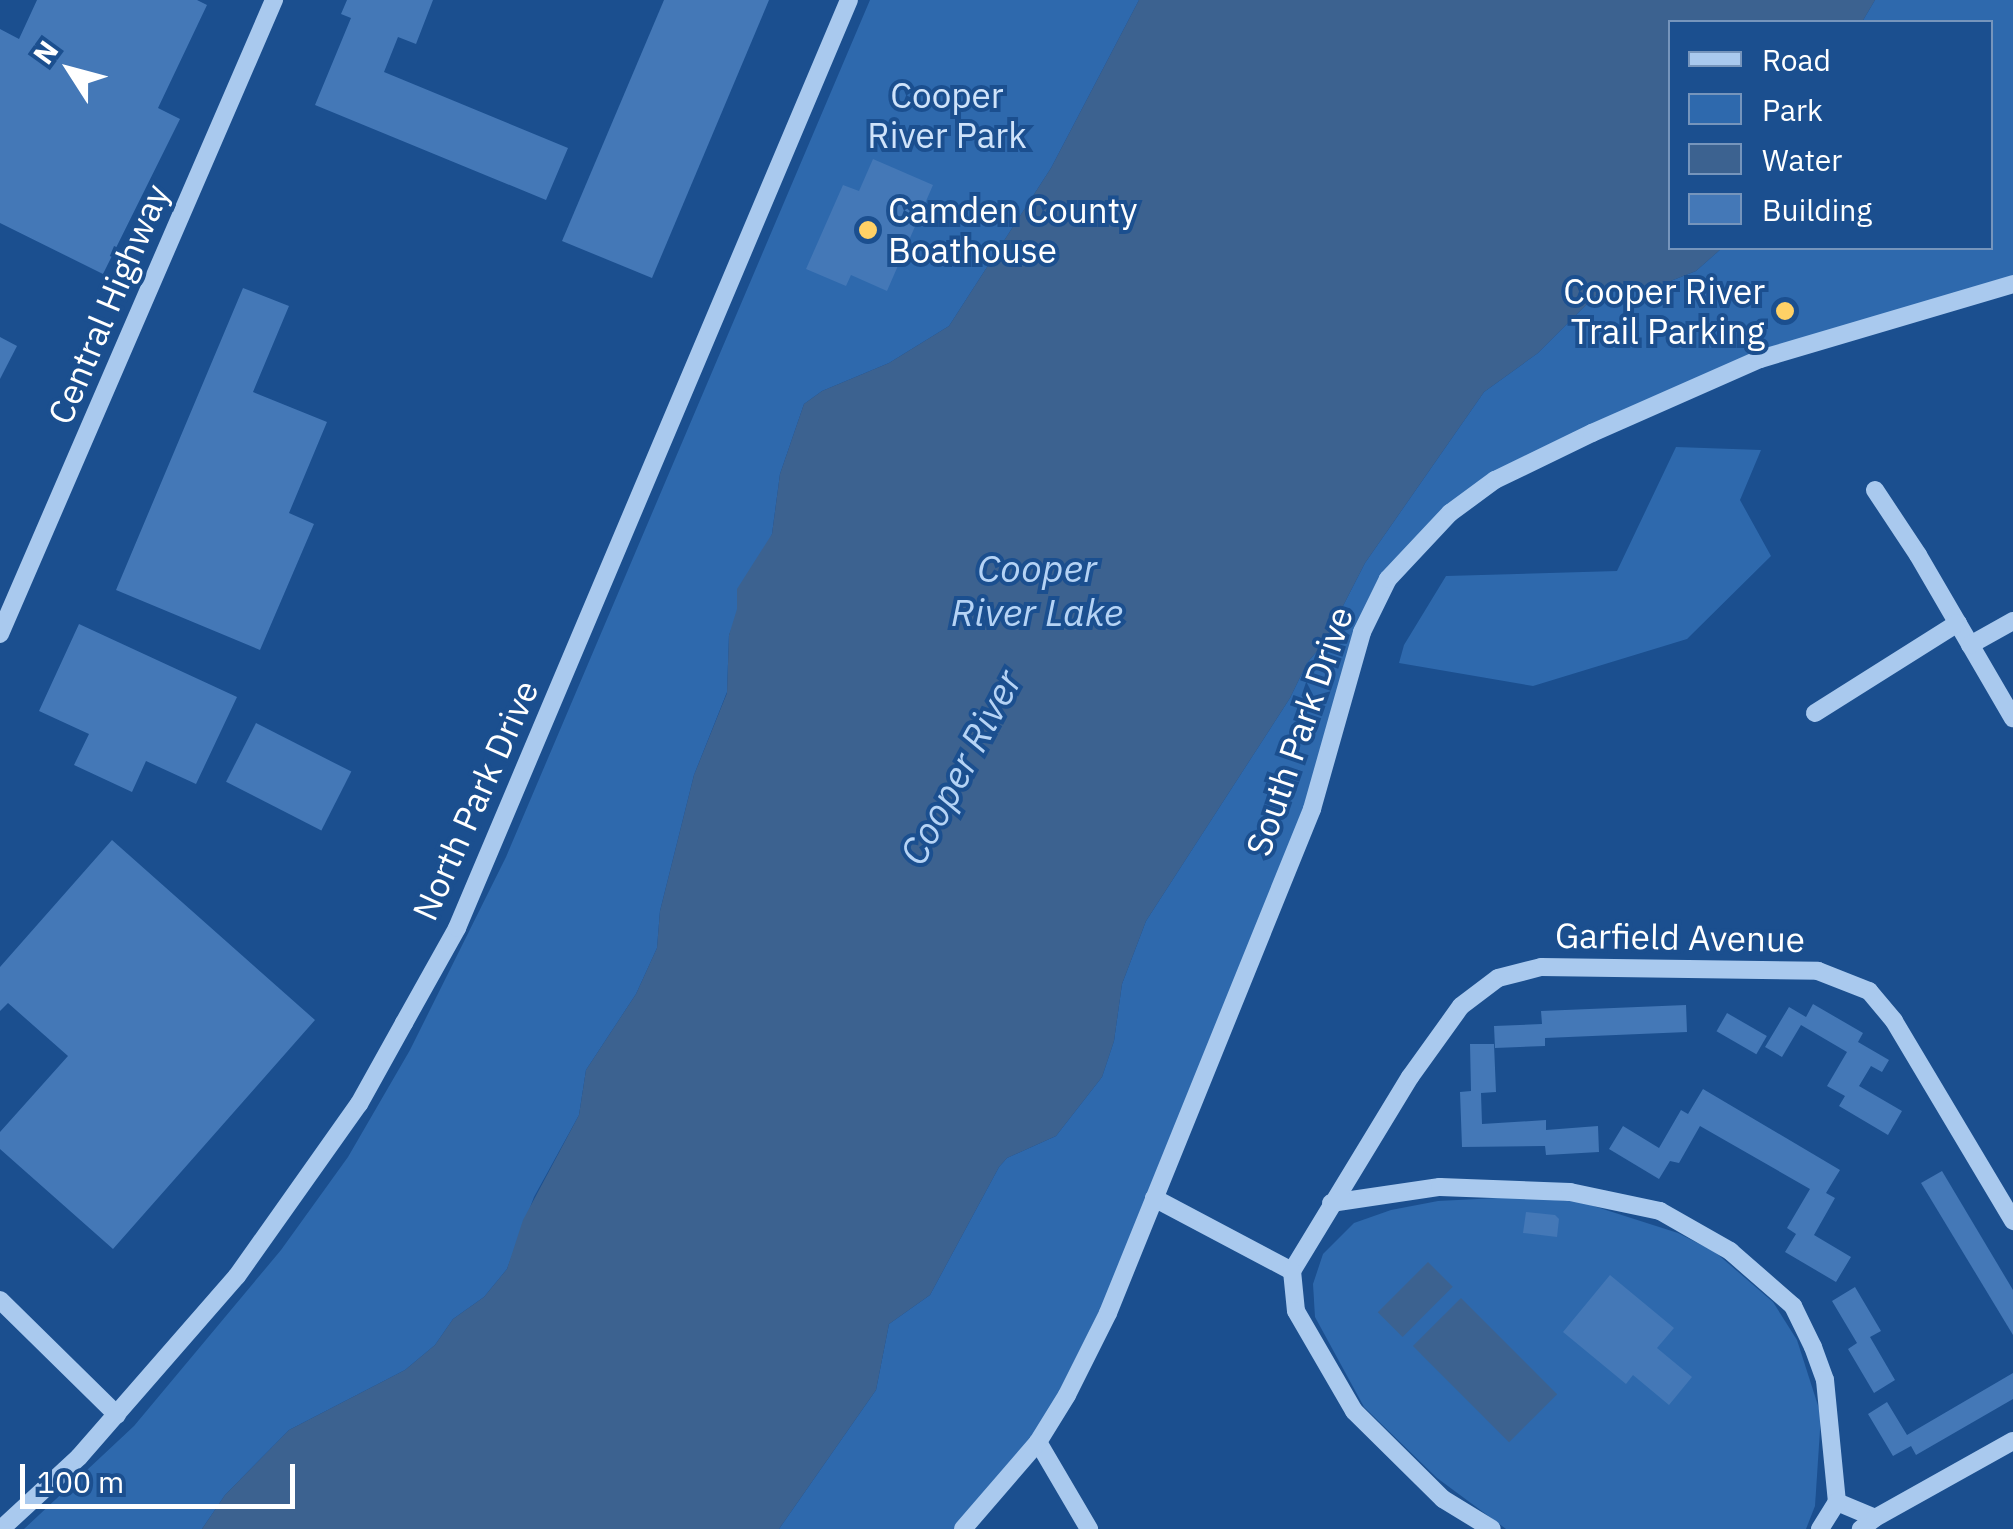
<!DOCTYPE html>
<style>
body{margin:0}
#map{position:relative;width:2013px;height:1529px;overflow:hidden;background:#1b4f8f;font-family:"IBM Plex Sans",sans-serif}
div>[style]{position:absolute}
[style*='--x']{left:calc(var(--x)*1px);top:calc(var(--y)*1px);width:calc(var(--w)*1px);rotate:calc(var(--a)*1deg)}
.green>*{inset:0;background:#2e69ad}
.water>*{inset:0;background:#3c6290;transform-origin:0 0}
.building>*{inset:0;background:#4478b7;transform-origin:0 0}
.minor>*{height:18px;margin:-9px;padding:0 9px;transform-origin:9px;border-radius:9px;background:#a9c9ee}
.dots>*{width:28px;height:28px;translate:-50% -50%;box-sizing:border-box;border:5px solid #1b4f8f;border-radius:50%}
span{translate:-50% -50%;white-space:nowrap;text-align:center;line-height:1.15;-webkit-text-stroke:8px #1b4f8f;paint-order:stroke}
.park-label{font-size:35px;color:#cfe3fa}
.poi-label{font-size:35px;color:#fff}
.left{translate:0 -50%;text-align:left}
.right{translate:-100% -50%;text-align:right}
.street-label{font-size:35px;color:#fff}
.water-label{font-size:38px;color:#b5d3f5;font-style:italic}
.legend{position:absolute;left:1668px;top:20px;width:325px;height:230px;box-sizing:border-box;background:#1b4f8f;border:2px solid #7695bc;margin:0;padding:12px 18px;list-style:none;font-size:30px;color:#fff}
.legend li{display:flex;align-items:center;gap:20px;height:50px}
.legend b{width:50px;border:2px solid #7695bc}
.north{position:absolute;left:20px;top:20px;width:100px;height:100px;-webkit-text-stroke:8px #1b4f8f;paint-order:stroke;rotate:306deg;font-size:28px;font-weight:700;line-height:40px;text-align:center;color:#fff}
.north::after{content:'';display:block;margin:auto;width:35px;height:45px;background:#fff;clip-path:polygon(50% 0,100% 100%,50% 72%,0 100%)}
.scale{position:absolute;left:20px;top:1464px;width:275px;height:45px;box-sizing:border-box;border:5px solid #fff;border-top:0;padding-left:12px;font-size:30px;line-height:35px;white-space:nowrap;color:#fff;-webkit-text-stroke:8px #1b4f8f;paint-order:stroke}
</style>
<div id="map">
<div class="green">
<div style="clip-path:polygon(870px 0,1139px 0,1051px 168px,949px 326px,889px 363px,822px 391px,804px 404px,780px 474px,772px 534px,729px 635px,727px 692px,694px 775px,660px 911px,657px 948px,636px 994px,586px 1070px,579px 1115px,534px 1197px,507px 1269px,484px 1297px,453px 1319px,435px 1345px,405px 1370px,289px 1430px,225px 1495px,202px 1529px,24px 1529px,134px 1426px,281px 1250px,348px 1157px,410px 1050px,506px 857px)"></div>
<div style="clip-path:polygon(1875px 0,2013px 0,2013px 284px,1760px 359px,1495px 480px,1388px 579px,1312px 810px,1068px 1395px,963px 1529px,779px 1529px,876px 1390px,889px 1324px,930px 1295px,999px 1167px,1007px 1158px,1056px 1136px,1102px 1077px,1114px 1041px,1122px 984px,1146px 921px,1290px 698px,1307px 663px,1324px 643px,1365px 563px,1484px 392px,1538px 353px,1597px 294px,1613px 288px,1663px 284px,1696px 271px,1722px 248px,1990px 248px,1990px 22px,1862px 22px)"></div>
<div style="clip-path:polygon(1676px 447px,1761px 450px,1740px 500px,1771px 556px,1687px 639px,1533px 686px,1399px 663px,1404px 645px,1446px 576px,1617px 571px)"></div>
<div style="clip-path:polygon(1517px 1197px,1581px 1202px,1678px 1233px,1715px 1252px,1773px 1302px,1797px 1340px,1821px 1415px,1815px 1506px,1806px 1529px,1506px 1529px,1437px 1478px,1364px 1407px,1315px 1317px,1313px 1284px,1323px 1254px,1354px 1223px,1391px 1210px,1438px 1201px)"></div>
</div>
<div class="water">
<div style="clip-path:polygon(1139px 0,1875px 0,1862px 22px,1670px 22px,1670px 248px,1722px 248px,1696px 271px,1663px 284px,1613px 288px,1597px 294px,1538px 353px,1484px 392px,1365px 563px,1324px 643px,1307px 663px,1290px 698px,1146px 921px,1122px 984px,1114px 1041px,1102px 1077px,1056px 1136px,1007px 1158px,999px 1167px,930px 1295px,889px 1324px,876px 1390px,779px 1529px,202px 1529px,225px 1495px,289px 1430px,405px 1370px,435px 1345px,453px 1319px,484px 1297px,507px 1269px,523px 1220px,579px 1115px,586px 1070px,636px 994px,657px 948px,660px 911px,694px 775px,727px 693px,729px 635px,737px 609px,737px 589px,772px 534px,780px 474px,804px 404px,822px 391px,889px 363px,949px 326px,1051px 168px)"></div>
<div style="left:1428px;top:1262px;width:35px;height:71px;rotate:45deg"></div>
<div style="left:1461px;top:1298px;width:136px;height:68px;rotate:45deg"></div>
</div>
<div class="building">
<div style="clip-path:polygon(37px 0,197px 0,207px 5px,158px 108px,180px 119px,103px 274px,0 223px,0 29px,19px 39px)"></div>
<div style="clip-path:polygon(347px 0,433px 0,416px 44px,398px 37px,384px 72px,568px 148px,546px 200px,315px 105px,351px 18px,341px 14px)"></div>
<div style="clip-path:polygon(664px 0,769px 0,652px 278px,562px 241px)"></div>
<div style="clip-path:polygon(873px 159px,933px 185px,887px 291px,851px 275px,846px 286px,806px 269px,843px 185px,859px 191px)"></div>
<div style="clip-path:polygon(243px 288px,289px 306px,253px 392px,327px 422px,289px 513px,314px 524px,260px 650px,116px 590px)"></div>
<div style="clip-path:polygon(0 337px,17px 346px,0 379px)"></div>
<div style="clip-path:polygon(79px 624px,237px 697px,196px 784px,146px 761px,132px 792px,74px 765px,89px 734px,39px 711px)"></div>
<div style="left:256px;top:723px;width:107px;height:66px;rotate:27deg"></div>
<div style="clip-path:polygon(112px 840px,315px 1020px,113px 1249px,0 1149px,0 1132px,68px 1056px,8px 1003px,0 1011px,0 967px)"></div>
<div style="clip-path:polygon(1813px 1004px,1863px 1033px,1858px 1042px,1889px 1060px,1882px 1072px,1871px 1066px,1859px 1086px,1902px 1111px,1888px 1135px,1839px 1106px,1845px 1096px,1827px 1086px,1847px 1052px,1801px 1025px,1782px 1057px,1765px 1047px,1789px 1007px,1806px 1017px)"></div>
<div style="clip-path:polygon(1686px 1005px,1687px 1032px,1545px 1038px,1545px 1046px,1495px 1048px,1494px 1026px,1542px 1024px,1541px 1011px)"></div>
<div style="left:1727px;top:1013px;width:46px;height:21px;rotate:30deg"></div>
<div style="clip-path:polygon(1470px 1044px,1494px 1044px,1496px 1092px,1481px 1093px,1482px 1124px,1546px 1120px,1546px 1130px,1598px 1126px,1599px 1152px,1546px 1155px,1545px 1146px,1462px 1147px,1460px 1092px,1471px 1091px)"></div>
<div style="clip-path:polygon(1703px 1089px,1840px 1170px,1826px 1193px,1835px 1198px,1814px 1235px,1851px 1257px,1836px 1282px,1785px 1252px,1796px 1234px,1787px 1228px,1810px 1189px,1700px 1126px,1679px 1163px,1670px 1161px,1659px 1179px,1609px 1149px,1623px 1126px,1659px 1148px,1681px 1110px,1688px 1114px)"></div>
<div style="clip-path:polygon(1942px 1171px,2013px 1290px,2013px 1335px,1921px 1183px)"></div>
<div style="clip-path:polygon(1526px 1212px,1555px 1215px,1559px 1219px,1557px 1237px,1523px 1233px)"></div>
<div style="clip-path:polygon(1610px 1275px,1674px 1328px,1657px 1348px,1692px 1377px,1669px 1405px,1633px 1375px,1626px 1384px,1563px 1332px)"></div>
<div style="clip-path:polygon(1855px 1287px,1881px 1331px,1870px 1337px,1895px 1380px,1874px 1393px,1848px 1349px,1857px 1343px,1832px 1301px)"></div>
<div style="clip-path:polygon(2013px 1373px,2013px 1399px,1916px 1455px,1911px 1446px,1893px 1456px,1868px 1414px,1887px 1402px,1907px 1435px)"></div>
</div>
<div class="minor">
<div style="--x:1875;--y:490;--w:78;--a:56.5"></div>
<div style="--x:1918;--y:555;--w:189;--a:59.8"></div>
<div style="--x:0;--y:634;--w:691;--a:-66.63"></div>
<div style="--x:1970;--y:645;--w:49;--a:-29.2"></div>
<div style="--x:1815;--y:713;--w:169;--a:-32.2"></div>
<div style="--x:1154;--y:1198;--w:156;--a:27.9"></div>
<div style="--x:1331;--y:1203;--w:110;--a:-8.4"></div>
<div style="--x:1440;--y:1187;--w:130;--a:2.2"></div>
<div style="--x:1570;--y:1192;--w:92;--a:11.9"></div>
<div style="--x:1660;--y:1211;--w:81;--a:29.7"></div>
<div style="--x:1730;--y:1251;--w:84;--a:41.1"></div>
<div style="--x:1793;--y:1306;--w:46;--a:64"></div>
<div style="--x:1813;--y:1347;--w:35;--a:70"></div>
<div style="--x:1825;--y:1380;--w:123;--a:84.4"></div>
<div style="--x:1292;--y:1271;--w:227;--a:-58.7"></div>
<div style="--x:1410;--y:1077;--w:87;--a:-54.3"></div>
<div style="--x:1461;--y:1006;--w:46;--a:-37.1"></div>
<div style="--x:1498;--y:978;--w:44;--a:-14.3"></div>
<div style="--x:1541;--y:967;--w:277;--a:0.8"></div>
<div style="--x:1818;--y:971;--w:55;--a:21.4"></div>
<div style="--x:1869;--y:991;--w:39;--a:50"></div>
<div style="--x:1894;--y:1021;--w:233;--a:59.2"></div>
<div style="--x:1292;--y:1271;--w:40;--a:84.3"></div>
<div style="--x:1296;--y:1311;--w:116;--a:59.9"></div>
<div style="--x:1354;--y:1411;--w:125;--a:44.7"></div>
<div style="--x:1443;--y:1499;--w:57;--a:31.5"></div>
<div style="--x:0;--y:1300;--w:164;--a:44.5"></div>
<div style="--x:1038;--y:1442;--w:101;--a:59.6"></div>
<div style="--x:1837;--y:1502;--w:41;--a:22.8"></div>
<div style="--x:1875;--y:1518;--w:18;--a:142"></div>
<div style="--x:1875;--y:1518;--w:158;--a:-29.2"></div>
<div style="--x:1;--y:1529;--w:106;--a:-42.7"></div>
<div style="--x:79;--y:1457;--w:240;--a:-48.9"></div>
<div style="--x:237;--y:1276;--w:211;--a:-54.7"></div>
<div style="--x:359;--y:1104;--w:93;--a:-60.9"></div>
<div style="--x:404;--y:1023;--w:109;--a:-60.8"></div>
<div style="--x:457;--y:928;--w:1007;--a:-67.1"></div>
<div style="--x:963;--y:1529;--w:115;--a:-49.2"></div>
<div style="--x:1038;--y:1442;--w:55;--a:-58.3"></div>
<div style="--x:1067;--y:1395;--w:92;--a:-63.4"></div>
<div style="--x:1108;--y:1313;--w:544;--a:-67.96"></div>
<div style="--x:1312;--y:809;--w:184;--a:-74.2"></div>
<div style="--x:1362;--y:632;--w:59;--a:-63.9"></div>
<div style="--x:1388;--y:579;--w:91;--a:-46.8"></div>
<div style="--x:1450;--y:513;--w:56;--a:-36.3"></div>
<div style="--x:1495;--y:480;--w:108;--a:-25.9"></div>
<div style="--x:1592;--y:433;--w:184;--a:-23.8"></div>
<div style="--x:1760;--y:359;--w:264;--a:-16.5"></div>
<div style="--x:1820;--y:1529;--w:32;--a:-58"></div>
</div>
<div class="dots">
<div style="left:868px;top:230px;background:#ffd166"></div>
<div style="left:1785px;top:311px;background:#ffd166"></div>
</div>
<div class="park-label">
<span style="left:947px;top:115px">Cooper<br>River Park</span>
</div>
<div class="poi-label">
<span class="left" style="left:888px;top:230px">Camden County<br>Boathouse</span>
<span class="right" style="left:1765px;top:311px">Cooper River<br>Trail Parking</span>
</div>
<div class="street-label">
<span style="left:108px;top:304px;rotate:-67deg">Central Highway</span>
<span style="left:1299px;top:731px;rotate:-71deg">South Park Drive</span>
<span style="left:475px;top:800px;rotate:-66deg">North Park Drive</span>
<span style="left:1680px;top:937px;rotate:1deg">Garfield Avenue</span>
</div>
<div class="water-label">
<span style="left:1037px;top:590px">Cooper<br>River Lake</span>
<span style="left:960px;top:767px;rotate:-62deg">Cooper River</span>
</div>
<ul class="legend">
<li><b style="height:12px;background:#a9c9ee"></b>Road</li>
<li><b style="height:28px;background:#2e69ad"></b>Park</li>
<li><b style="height:28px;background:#3c6290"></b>Water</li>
<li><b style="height:28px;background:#4478b7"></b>Building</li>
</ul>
<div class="north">N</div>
<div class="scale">100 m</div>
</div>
